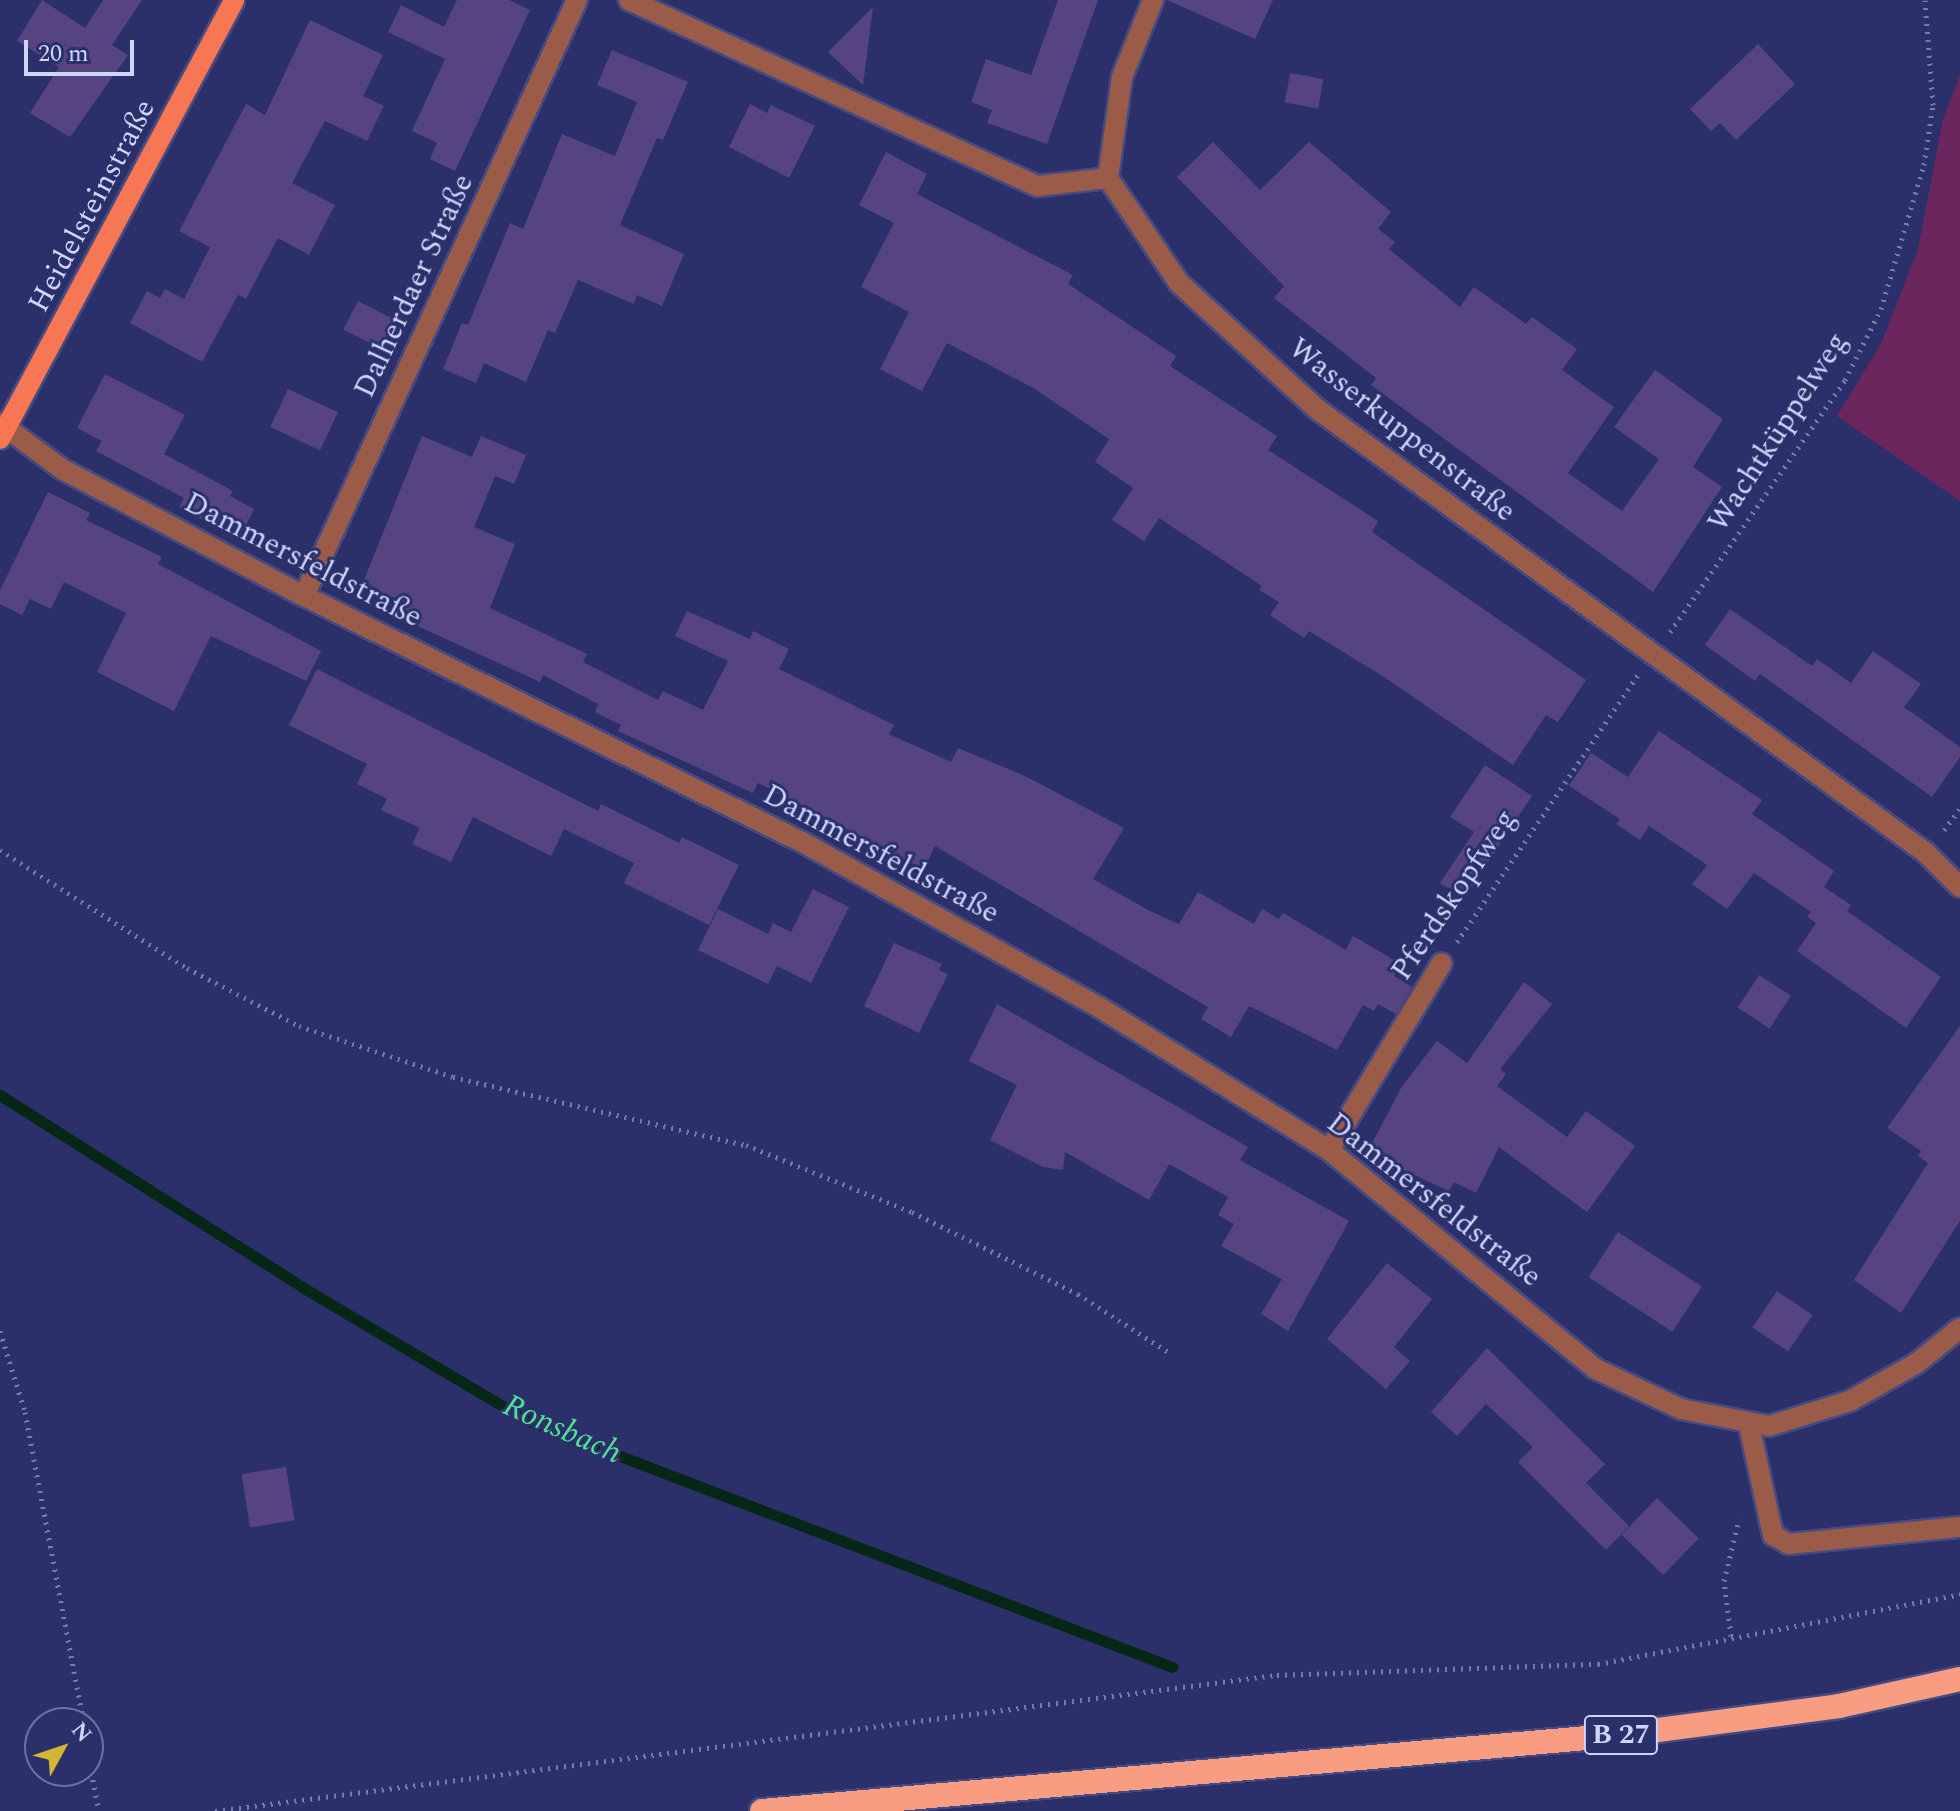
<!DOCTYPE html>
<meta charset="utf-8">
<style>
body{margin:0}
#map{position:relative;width:1960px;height:1811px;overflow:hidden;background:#2b306a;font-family:Spectral,serif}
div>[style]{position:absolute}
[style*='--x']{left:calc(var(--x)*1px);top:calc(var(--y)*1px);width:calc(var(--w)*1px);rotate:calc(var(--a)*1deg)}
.green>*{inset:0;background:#6b265e}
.stream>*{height:11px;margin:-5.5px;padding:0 5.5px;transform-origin:5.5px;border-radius:5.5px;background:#042815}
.building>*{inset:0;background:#564480;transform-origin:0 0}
.path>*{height:5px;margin-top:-2.5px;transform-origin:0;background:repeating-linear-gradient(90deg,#757bab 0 2px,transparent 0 8px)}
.roads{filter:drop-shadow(2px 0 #454b81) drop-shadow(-2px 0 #454b81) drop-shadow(0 2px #454b81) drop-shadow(0 -2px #454b81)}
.minor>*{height:20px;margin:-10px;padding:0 10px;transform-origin:10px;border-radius:10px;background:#9a5b49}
.major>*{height:20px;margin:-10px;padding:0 10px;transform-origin:10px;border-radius:10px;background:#f77754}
.highway>*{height:24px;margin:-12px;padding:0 12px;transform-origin:12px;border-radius:12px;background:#f89c82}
span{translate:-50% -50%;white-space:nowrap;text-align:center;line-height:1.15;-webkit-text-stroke:6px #2b306a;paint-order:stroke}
.shield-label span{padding:2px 6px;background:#2b306a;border:2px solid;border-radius:6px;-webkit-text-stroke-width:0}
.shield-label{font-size:28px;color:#ced6f9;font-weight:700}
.street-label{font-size:30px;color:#ced6f9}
.water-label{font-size:32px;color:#52e194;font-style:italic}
.north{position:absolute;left:24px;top:1707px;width:80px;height:80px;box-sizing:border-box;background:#2b306a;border:2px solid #6c72a3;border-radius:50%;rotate:50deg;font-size:22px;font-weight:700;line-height:32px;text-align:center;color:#ced6f9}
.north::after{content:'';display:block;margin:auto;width:28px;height:36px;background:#d3b635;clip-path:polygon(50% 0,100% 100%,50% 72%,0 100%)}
.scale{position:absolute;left:24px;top:40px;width:110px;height:36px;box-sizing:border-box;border:4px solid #ced6f9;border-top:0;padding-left:10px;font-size:24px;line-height:28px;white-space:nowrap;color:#ced6f9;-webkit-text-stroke:6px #2b306a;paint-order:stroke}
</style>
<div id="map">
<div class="green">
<div style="clip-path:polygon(1960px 75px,1960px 501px,1837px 416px,1881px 344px,1918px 249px,1943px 119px)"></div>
</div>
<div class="stream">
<div style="--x:0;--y:1095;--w:358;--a:32.4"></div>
<div style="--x:302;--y:1287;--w:261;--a:30.7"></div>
<div style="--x:526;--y:1420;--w:692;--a:20.92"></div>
</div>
<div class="building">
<div style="clip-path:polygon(42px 0,85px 28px,103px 0,142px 0,112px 45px,128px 55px,70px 137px,30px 113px,59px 67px,17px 41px)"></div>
<div style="clip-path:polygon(457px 0,509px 0,530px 10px,455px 171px,430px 159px,437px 143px,412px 131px,445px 59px,388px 32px,401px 5px,444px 27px)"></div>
<div style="clip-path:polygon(1058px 0,1098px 0,1047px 144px,987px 123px,992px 110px,971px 102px,986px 59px,1031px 75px)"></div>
<div style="clip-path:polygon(1167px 0,1273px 0,1255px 39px)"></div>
<div style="clip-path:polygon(873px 7px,863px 85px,828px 52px)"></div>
<div style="clip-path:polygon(310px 20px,383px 55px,363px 96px,384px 106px,367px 141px,325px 121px,292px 183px,335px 205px,309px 255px,278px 238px,246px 299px,238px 295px,202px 362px,130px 323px,147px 291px,160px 298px,165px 289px,184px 299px,210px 247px,179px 231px,246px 104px,265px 115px)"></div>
<div style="clip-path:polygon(1758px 44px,1795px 84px,1736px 140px,1720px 123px,1711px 131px,1690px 109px)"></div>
<div style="clip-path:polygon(612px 50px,688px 82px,663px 140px,657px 138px,620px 225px,684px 254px,662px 306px,637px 295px,634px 304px,578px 280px,555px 333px,548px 330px,526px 382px,484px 363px,476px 383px,443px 369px,462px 323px,468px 325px,510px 223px,523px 229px,562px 134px,615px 156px,637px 102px,597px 85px)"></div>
<div style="left:1290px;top:73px;width:34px;height:30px;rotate:10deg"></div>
<div style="clip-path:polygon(750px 104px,767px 113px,771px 105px,815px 126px,789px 178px,729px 147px)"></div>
<div style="clip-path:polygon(1213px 142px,1260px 190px,1309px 142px,1391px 212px,1378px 229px,1395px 242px,1389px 249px,1460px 307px,1474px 287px,1526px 324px,1532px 317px,1577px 349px,1562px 370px,1614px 407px,1568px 473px,1622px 511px,1659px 459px,1614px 427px,1655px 370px,1723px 419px,1693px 467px,1722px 487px,1653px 592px,1371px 385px,1376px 378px,1274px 298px,1284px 286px,1177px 177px)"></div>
<div style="clip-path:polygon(886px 152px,927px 174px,917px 194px,1073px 275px,1068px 284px,1176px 356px,1170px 366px,1277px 436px,1268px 450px,1378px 521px,1372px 532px,1586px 680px,1558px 722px,1546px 715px,1513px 765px,1384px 677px,1309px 631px,1304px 638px,1270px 615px,1279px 602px,1259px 590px,1262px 586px,1159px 518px,1144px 541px,1112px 520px,1133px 488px,1095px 462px,1109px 439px,1035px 389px,947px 343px,922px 391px,880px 369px,909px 312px,861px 287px,894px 223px,859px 205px)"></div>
<div style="left:358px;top:301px;width:48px;height:32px;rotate:27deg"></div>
<div style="clip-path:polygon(105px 374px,185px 415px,164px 454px,233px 491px,230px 496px,254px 509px,239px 539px,179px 507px,184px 498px,96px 451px,102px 441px,77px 428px)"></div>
<div style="left:288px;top:389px;width:55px;height:42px;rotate:25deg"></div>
<div style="clip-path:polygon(422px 436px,472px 457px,481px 436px,526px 455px,514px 484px,495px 476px,474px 527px,515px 544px,490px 608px,587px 654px,583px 662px,658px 700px,663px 691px,703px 710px,728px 661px,675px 636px,687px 611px,750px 639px,753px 631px,789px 649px,779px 669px,894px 725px,889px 734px,951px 762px,958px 748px,1025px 776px,1124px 828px,1093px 879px,1150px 911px,1179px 924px,1198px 892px,1254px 924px,1262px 909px,1279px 919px,1283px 913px,1346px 950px,1353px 936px,1401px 964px,1394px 976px,1412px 987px,1396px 1014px,1378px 1004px,1374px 1011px,1363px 1005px,1337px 1050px,1249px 1006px,1231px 1037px,1201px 1019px,1208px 1007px,935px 846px,924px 869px,758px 783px,753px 793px,618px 731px,621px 725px,595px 712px,598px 704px,543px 675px,540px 682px,391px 614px,397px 599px,362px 585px)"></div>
<div style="clip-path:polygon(48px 492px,90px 513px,86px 520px,162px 557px,158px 564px,321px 651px,306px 681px,211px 636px,174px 711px,97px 672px,126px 613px,64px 582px,51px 609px,30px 599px,22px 615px,0 604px,0 590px)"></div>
<div style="clip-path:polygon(1730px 609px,1812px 666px,1817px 659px,1851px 683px,1873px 651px,1921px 684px,1904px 707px,1960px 747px,1960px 757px,1932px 797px,1760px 674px,1755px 681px,1705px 645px)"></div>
<div style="clip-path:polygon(317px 669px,598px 811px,601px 804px,679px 843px,682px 837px,739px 865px,709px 925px,624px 883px,634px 863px,564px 829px,551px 856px,473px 817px,451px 862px,412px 844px,420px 828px,381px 810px,387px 799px,357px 784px,367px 764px,289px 725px)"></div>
<div style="clip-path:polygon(1659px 731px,1762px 800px,1752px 814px,1834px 871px,1824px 887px,1851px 905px,1847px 911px,1941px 977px,1906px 1028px,1797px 951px,1816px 923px,1807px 917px,1811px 912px,1754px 873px,1727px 909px,1692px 884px,1707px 865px,1649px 826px,1640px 840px,1616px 824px,1620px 819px,1569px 786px,1591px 753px,1628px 777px)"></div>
<div style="clip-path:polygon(1485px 765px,1532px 796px,1464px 898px,1440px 883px,1474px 832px,1450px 817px)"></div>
<div style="clip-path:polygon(813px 889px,849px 907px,811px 983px,777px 966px,768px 984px,698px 950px,718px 909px,768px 934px,773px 923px,791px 932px)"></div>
<div style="clip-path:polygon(894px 943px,942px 964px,939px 970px,948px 974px,919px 1033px,864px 1006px)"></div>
<div style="left:1759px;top:975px;width:38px;height:39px;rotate:33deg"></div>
<div style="clip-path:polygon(1524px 982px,1552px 1004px,1500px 1069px,1506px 1074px,1497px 1086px,1567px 1137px,1586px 1111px,1635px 1146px,1587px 1212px,1499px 1147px,1476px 1193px,1454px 1182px,1449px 1191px,1367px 1153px,1401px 1088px,1437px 1041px,1467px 1063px)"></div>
<div style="clip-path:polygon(997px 1004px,1248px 1147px,1240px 1160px,1349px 1221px,1288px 1331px,1261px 1314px,1282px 1279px,1221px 1246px,1234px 1224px,1218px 1215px,1228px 1197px,1169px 1164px,1149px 1200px,1065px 1152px,1063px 1170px,1043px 1167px,990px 1140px,1017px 1085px,969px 1061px)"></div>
<div style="clip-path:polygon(1960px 1026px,1960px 1221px,1901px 1313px,1854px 1280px,1928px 1163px,1918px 1156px,1921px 1151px,1887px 1128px)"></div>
<div style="left:1618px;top:1232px;width:100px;height:54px;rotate:33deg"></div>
<div style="clip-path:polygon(1387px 1263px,1432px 1299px,1394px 1347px,1410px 1361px,1386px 1389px,1327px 1339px)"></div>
<div style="left:1777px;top:1291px;width:43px;height:44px;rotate:34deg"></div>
<div style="clip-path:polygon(1487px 1348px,1605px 1464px,1586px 1483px,1629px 1526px,1606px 1550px,1518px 1462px,1533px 1447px,1486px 1404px,1457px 1436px,1431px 1412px)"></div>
<div style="left:286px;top:1467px;width:54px;height:45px;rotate:81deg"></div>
<div style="left:1657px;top:1498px;width:58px;height:51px;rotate:44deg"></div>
</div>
<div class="path">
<div style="--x:1670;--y:632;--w:307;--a:-55.2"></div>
<div style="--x:1845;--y:380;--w:80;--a:-63.1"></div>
<div style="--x:1881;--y:309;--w:150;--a:-73.4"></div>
<div style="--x:1924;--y:165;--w:61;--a:-81.5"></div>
<div style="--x:1933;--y:105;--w:105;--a:-94.4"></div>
<div style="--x:1944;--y:830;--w:26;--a:-53"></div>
<div style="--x:0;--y:850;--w:221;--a:32.3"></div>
<div style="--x:187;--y:968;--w:126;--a:27.4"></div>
<div style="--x:299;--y:1026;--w:162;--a:18.3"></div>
<div style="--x:453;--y:1077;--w:301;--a:13.1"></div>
<div style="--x:746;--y:1145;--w:179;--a:22"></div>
<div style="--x:912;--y:1212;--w:185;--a:26.3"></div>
<div style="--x:1078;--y:1294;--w:107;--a:32.8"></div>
<div style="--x:1457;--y:942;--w:323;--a:-55.9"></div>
<div style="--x:0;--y:1331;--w:85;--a:72.8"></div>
<div style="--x:25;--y:1412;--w:317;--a:79.3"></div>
<div style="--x:1731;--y:1636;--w:55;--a:-97.3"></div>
<div style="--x:1724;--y:1581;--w:64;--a:-76.4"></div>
<div style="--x:88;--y:1756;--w:56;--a:78.7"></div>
<div style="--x:215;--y:1811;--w:1071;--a:-7.3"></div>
<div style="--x:1277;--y:1675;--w:321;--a:-2"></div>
<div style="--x:1598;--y:1664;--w:369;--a:-10.9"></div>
</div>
<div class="roads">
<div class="minor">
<div style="--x:629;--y:0;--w:449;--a:24.5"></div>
<div style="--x:1038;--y:186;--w:70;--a:-6.5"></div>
<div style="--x:1108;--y:178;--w:127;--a:55.9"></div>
<div style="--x:1179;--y:283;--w:187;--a:42.4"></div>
<div style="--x:1317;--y:409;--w:754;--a:36.09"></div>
<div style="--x:1926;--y:853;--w:48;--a:45"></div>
<div style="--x:1108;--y:178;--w:102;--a:-82.1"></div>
<div style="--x:1122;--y:77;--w:83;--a:-68.1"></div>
<div style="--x:0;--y:423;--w:77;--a:36.6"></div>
<div style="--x:62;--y:469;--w:273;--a:27.7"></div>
<div style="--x:304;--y:596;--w:558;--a:26.29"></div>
<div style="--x:804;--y:843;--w:338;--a:29.1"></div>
<div style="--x:1099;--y:1007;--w:271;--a:31.9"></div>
<div style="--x:1329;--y:1150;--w:345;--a:39.4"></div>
<div style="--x:1596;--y:1369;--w:94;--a:25.2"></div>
<div style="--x:1681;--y:1409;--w:90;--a:10.9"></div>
<div style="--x:1769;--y:1426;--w:85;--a:-17.2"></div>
<div style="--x:1850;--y:1401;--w:77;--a:-29.6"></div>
<div style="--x:1917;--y:1363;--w:55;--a:-39.1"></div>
<div style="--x:304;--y:596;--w:656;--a:-65.39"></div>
<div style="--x:1329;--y:1150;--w:218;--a:-58.9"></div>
<div style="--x:1749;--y:1425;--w:113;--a:77.7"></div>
<div style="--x:1773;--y:1535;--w:18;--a:29"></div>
<div style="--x:1789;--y:1544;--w:172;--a:-5.7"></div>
</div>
<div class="major">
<div style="--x:0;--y:439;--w:497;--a:-61.9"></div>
</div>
<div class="highway">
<div style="--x:762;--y:1811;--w:861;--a:-5.06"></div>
<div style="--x:1620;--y:1735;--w:221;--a:-7.5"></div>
<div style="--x:1839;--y:1706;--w:124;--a:-12.6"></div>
</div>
</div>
<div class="shield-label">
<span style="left:1621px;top:1735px">B 27</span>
</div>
<div class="street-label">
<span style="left:92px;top:206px;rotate:-62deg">Heidelsteinstraße</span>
<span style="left:414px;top:286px;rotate:-65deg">Dalherdaer Straße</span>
<span style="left:1402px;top:430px;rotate:38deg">Wasserkuppenstraße</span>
<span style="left:1778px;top:432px;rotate:-57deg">Wachtküppelweg</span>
<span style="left:303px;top:560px;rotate:27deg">Dammersfeldstraße</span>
<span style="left:881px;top:854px;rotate:28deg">Dammersfeldstraße</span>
<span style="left:1454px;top:895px;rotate:-56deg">Pferdskopfweg</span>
<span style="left:1434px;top:1200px;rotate:38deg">Dammersfeldstraße</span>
</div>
<div class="water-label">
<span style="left:562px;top:1430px;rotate:24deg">Ronsbach</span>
</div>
<div class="north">N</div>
<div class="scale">20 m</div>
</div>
